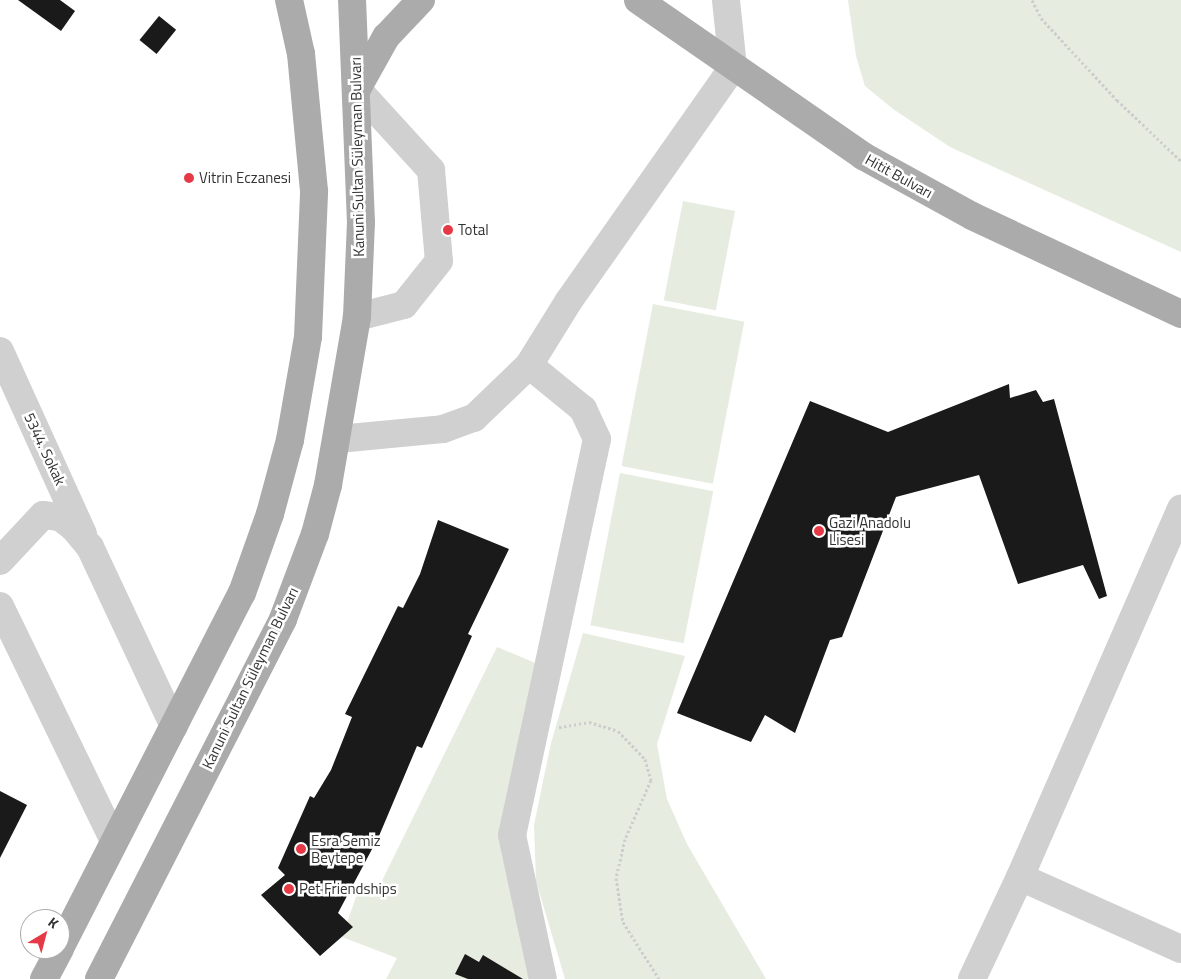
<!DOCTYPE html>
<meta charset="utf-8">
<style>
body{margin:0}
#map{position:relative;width:1181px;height:979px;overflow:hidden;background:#fff;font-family:"Titillium Web",sans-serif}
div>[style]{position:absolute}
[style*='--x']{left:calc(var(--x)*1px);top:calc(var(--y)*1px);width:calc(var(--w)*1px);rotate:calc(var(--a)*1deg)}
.green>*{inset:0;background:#e6ecdf;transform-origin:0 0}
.building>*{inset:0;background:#1a1a1a;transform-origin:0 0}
.path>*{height:3px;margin-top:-1.5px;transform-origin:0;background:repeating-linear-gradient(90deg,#cdcdcd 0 2.5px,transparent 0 5px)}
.minor>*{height:28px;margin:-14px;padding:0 14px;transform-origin:14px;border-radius:14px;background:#d0d0d0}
.major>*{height:28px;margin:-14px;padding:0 14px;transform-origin:14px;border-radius:14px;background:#ababab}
.dots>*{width:14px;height:14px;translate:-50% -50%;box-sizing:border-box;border:2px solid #fff;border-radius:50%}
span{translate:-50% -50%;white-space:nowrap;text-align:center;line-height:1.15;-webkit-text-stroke:5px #fff;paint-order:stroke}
.street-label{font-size:15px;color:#333}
.poi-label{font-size:15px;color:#333}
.left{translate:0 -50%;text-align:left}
.north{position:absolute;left:20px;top:909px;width:50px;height:50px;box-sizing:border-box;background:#fff;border:1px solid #adadad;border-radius:50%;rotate:37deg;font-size:14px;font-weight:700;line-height:20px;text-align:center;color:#333}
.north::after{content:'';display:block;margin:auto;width:18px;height:22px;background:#e63946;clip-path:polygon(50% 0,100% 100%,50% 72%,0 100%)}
</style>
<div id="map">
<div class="green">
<div style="clip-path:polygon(848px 0,1181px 0,1181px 252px,950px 147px,893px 109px,865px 86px,856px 56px)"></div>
<div style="left:683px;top:201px;width:53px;height:101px;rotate:11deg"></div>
<div style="left:653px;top:304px;width:93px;height:165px;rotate:11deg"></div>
<div style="left:620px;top:473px;width:95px;height:155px;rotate:11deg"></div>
<div style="clip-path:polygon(583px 633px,685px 656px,657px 744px,667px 799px,687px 844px,766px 979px,565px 979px,536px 881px,534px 825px,551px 743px)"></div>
<div style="clip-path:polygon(497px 647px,540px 665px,507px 832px,534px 979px,386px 979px,397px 958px,342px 937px,357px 894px,374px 897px)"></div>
</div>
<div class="building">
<div style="clip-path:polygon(18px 0,60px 0,75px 11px,61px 31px)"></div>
<div style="left:159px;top:16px;width:22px;height:31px;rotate:39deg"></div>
<div style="clip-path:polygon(1009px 384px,1010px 398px,1036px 390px,1043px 402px,1054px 399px,1107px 596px,1099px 599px,1083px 565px,1018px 584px,979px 475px,896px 497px,842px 637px,830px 640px,795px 733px,765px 715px,751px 742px,677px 713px,810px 401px,888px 432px)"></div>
<div style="clip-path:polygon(438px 520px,509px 549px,468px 634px,472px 636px,422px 748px,417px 746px,379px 836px,338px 913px,353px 927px,320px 956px,261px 895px,285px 875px,278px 868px,310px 796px,314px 798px,331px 770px,352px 717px,345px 714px,398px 606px,403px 608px,420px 574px)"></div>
<div style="clip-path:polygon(0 791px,27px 805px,0 858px)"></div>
<div style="clip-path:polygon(465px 954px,479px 962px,483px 955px,523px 979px,468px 979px,455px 974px)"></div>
</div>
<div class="path">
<div style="--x:1032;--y:0;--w:20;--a:63"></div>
<div style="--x:1041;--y:18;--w:112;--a:47.2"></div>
<div style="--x:1117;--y:100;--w:88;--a:43.6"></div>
<div style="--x:559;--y:727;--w:30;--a:-9"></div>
<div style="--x:589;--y:722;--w:30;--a:17"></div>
<div style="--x:618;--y:731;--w:39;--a:46"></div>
<div style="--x:645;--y:759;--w:22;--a:74"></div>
<div style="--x:651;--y:780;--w:64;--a:113.8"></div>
<div style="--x:625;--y:839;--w:40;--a:103"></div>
<div style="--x:616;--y:878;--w:45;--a:81"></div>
<div style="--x:623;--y:922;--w:67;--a:57.7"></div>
</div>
<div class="minor">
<div style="--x:357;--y:89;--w:110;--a:47.6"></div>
<div style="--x:431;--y:170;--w:91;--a:85"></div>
<div style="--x:439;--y:261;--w:56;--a:128.5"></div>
<div style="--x:404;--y:305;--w:49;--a:165.7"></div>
<div style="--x:0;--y:351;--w:201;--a:65.6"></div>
<div style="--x:529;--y:365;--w:70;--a:39.2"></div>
<div style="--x:583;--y:409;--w:33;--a:65"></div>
<div style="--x:597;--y:439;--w:405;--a:102.1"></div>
<div style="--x:512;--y:835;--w:147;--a:77.9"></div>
<div style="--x:338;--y:439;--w:105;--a:-5.4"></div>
<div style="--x:443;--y:429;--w:33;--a:-20"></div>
<div style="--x:474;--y:418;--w:76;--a:-43.9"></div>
<div style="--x:529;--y:365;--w:74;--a:-58.2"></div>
<div style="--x:568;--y:302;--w:287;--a:-54.9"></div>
<div style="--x:733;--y:67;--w:67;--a:-96"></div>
<div style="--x:0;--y:561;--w:63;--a:-46.9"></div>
<div style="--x:43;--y:515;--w:17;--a:7"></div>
<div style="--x:60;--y:517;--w:18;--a:38"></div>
<div style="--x:74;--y:528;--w:25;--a:50"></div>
<div style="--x:90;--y:547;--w:198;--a:64.9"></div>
<div style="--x:0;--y:606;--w:261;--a:64.1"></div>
<div style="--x:1020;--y:877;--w:176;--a:24.1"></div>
<div style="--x:972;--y:979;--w:113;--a:-64.8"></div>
<div style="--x:1020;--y:877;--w:402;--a:-66.4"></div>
</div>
<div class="major">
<div style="--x:638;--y:0;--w:274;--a:34.7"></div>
<div style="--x:863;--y:156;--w:124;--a:28.8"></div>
<div style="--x:972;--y:216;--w:231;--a:25.1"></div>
<div style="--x:357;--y:89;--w:60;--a:-60.9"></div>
<div style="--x:386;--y:37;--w:51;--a:-46.6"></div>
<div style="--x:60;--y:948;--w:399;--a:-62.9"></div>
<div style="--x:242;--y:593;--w:84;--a:-70.5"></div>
<div style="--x:270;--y:514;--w:77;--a:-74.9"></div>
<div style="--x:290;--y:440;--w:105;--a:-80.1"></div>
<div style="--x:308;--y:337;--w:146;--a:-87.6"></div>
<div style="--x:314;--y:191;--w:138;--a:-95.4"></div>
<div style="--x:301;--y:54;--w:55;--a:-102.5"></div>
<div style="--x:44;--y:979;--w:34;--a:-62"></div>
<div style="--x:99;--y:979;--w:404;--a:-62.9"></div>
<div style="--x:283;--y:619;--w:91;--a:-69.4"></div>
<div style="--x:315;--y:534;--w:51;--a:-75.1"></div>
<div style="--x:328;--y:485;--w:170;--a:-80.2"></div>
<div style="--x:357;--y:317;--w:94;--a:-87.6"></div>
<div style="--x:361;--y:223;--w:223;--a:-92.3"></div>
</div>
<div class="dots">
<div style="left:189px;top:178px;background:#e63946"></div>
<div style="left:448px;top:230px;background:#e63946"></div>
<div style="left:819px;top:531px;background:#e63946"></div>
<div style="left:301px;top:849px;background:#e63946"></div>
<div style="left:289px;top:889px;background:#e63946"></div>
</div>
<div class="street-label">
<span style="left:357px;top:157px;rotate:-91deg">Kanuni Sultan Süleyman Bulvarı</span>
<span style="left:899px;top:176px;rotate:29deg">Hitit Bulvarı</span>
<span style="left:45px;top:449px;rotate:65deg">5344. Sokak</span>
<span style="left:250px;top:678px;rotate:-64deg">Kanuni Sultan Süleyman Bulvarı</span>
</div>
<div class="poi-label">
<span class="left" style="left:199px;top:178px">Vitrin Eczanesi</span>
<span class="left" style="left:458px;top:230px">Total</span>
<span class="left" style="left:829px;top:531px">Gazi Anadolu<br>Lisesi</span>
<span class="left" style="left:311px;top:849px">Esra Semiz<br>Beytepe</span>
<span class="left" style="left:299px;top:889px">Pet Friendships</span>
</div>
<div class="north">K</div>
</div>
